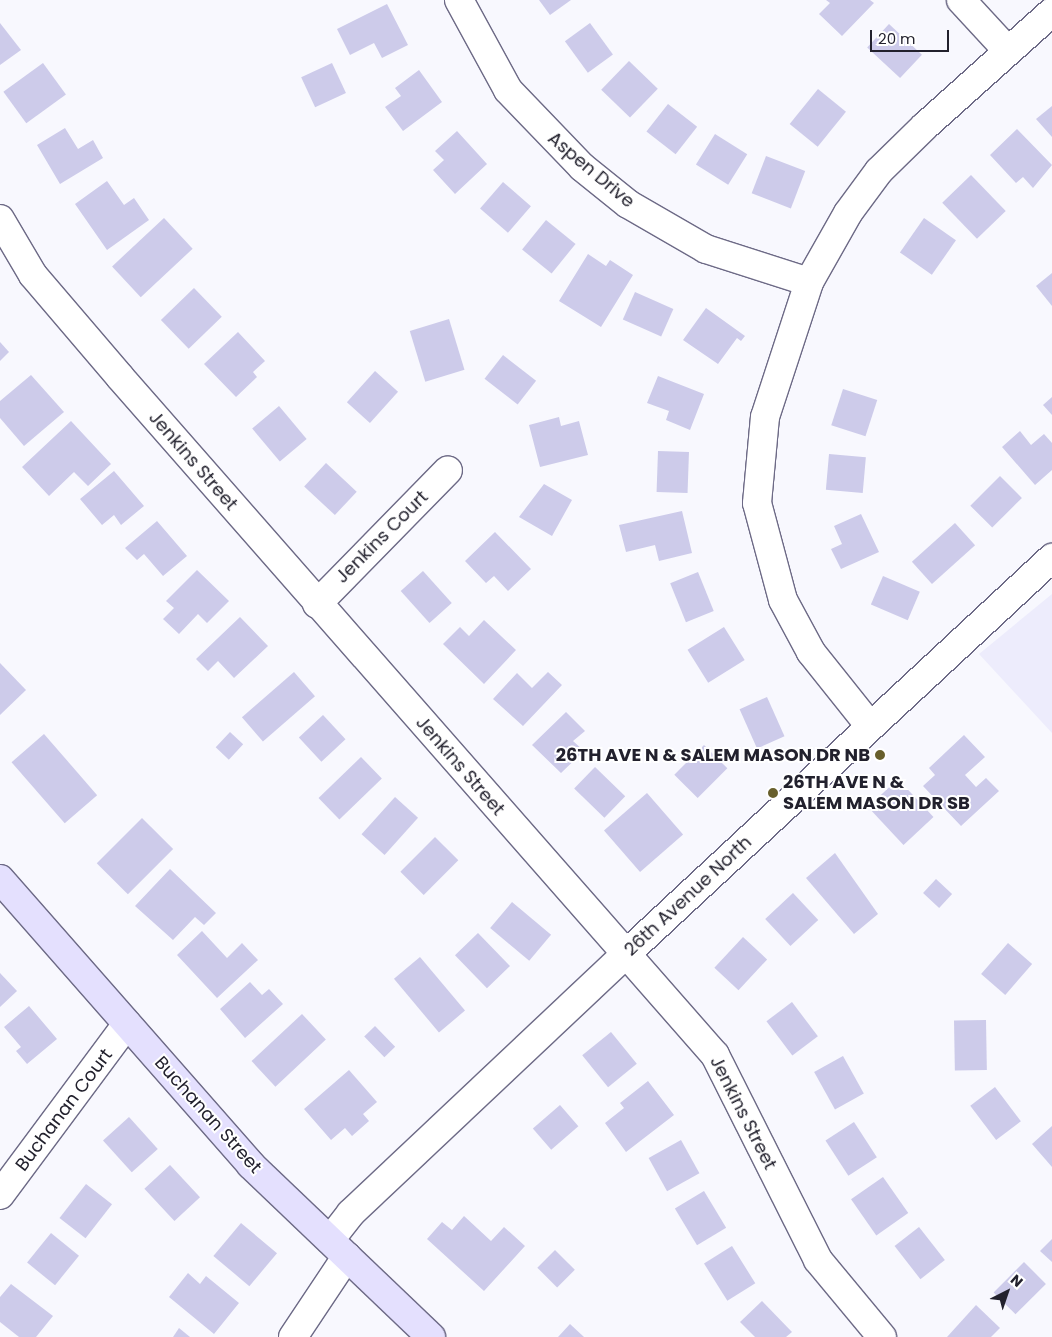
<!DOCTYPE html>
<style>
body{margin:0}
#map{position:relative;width:1052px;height:1337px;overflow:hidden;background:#f8f8fe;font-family:Poppins,sans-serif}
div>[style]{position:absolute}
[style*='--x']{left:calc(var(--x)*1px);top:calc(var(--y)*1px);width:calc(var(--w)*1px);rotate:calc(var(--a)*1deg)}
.built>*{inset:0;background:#edecfc}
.building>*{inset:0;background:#cdcbea;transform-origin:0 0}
.roads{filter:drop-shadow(1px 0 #6d6a86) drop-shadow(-1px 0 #6d6a86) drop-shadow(0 1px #6d6a86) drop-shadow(0 -1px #6d6a86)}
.street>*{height:28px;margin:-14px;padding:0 14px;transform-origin:14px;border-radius:14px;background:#fff}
.secondary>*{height:28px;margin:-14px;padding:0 14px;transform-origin:14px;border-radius:14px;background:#e4e0fe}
.dots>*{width:14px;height:14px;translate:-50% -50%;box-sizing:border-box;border:2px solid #fff;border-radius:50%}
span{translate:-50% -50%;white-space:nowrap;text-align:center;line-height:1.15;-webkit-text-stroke:4px #fff;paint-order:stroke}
.street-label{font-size:18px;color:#22212d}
.poi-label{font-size:18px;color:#22212d;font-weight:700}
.right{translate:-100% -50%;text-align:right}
.left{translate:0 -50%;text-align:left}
.north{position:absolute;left:982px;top:1267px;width:50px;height:50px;-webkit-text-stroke:4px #fff;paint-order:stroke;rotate:41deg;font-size:14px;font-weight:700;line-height:20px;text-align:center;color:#22212d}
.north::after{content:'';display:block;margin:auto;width:18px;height:22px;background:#22212d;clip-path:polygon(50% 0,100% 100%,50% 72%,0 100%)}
.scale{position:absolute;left:870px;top:30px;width:79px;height:22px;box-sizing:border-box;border:2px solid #22212d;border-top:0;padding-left:6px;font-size:15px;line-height:18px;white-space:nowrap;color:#22212d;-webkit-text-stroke:4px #fff;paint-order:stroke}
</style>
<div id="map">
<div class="built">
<div style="clip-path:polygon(1052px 594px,1052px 733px,979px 654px)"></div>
</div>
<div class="building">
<div style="clip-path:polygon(539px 0,571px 0,550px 15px)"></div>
<div style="clip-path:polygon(826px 0,870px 0,874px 3px,842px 36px,819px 14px,830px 3px)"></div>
<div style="clip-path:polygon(387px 4px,408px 45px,382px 58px,374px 43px,350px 55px,337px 29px)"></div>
<div style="clip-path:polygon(0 23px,21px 50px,0 65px)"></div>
<div style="left:590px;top:23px;width:39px;height:31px;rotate:54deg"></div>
<div style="left:889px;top:24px;width:45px;height:32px;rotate:43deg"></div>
<div style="left:629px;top:61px;width:40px;height:40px;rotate:44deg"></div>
<div style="left:43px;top:63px;width:39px;height:49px;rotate:54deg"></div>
<div style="left:332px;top:63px;width:33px;height:34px;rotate:65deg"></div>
<div style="clip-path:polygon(419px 70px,442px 102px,403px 131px,385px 107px,401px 96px,395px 88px)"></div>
<div style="left:818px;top:89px;width:36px;height:45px;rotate:39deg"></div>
<div style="left:668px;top:104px;width:37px;height:35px;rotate:38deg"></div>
<div style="clip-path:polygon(1052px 106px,1052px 137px,1036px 119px)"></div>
<div style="clip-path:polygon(65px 128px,78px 149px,93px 140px,103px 158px,60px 184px,37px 145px)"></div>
<div style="clip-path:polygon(1017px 129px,1052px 165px,1033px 188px,1023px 177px,1016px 183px,990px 155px)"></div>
<div style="clip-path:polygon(457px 131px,487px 164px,455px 194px,433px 170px,444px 160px,435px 151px)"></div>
<div style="left:715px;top:134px;width:38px;height:36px;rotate:32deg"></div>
<div style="left:766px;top:156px;width:42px;height:40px;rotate:21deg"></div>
<div style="left:971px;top:175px;width:50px;height:40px;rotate:46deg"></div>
<div style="clip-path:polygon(107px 181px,124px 205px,134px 198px,149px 220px,107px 250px,75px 204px)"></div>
<div style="left:503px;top:182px;width:37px;height:35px;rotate:41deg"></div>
<div style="left:164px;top:218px;width:42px;height:71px;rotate:47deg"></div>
<div style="left:924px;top:218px;width:39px;height:42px;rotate:35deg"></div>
<div style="left:546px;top:220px;width:38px;height:38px;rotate:39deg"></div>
<div style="clip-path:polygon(588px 254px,606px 266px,610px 260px,633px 275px,601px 327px,559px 301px)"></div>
<div style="clip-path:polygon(1052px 273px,1052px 306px,1036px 286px)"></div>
<div style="left:194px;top:288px;width:40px;height:46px;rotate:46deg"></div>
<div style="left:635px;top:292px;width:42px;height:30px;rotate:24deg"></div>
<div style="clip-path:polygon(706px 308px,745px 336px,741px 341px,737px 338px,718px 364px,683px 340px)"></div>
<div style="left:449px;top:319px;width:53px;height:41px;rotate:73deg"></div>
<div style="clip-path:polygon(238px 332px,265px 361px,253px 372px,257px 377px,236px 397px,204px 364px)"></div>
<div style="clip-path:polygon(0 342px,9px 352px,0 361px)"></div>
<div style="left:503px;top:355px;width:42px;height:30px;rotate:38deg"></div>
<div style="left:375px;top:371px;width:31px;height:42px;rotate:42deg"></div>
<div style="clip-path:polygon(31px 375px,64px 412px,24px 446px,0 418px,0 401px)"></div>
<div style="clip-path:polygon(658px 376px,704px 394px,690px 430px,666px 420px,669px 411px,647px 403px)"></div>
<div style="left:843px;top:389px;width:36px;height:38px;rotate:18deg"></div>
<div style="clip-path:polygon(1052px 397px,1052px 415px,1043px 405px)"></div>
<div style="left:279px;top:406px;width:43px;height:35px;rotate:50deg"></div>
<div style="clip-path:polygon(559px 417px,561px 426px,579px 421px,588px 455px,540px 467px,529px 425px)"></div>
<div style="clip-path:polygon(71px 421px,111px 464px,88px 486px,74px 472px,49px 496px,22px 467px)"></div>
<div style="clip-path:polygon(1020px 431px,1031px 445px,1044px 434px,1052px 443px,1052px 470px,1035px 485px,1002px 447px)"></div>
<div style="left:658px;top:451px;width:31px;height:41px;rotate:2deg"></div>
<div style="left:829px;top:454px;width:37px;height:36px;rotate:5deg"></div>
<div style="left:326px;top:463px;width:42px;height:32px;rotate:43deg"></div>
<div style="clip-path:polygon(114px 471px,144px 506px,121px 525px,114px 515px,102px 525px,80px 499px)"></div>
<div style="left:1000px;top:476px;width:31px;height:42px;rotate:45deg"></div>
<div style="clip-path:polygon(544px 484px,572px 500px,552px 536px,519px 517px)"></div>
<div style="clip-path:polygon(682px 511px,692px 553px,659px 561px,655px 545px,626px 552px,619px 525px)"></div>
<div style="clip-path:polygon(861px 514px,879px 552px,841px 569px,831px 549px,842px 544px,834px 526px)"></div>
<div style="clip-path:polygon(157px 521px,187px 556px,163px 576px,144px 554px,137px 560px,125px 548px)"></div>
<div style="left:955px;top:523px;width:30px;height:58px;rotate:48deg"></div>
<div style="clip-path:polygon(495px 532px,531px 569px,508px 591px,494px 576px,486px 583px,465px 561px)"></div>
<div style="clip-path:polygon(197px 570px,229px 601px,207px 623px,198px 614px,179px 634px,163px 619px,174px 608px,166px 601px)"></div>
<div style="left:423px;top:571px;width:43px;height:30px;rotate:48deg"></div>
<div style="left:698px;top:572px;width:42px;height:30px;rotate:68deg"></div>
<div style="left:883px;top:576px;width:40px;height:31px;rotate:23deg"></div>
<div style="clip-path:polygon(240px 617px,268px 646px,234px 678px,218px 661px,208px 671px,196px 659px)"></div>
<div style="clip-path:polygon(484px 620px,516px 650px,484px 684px,443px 644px,460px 627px,469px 636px)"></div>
<div style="left:724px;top:627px;width:39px;height:43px;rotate:58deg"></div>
<div style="clip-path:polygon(0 663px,26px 690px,0 715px)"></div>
<div style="left:294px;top:672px;width:32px;height:69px;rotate:49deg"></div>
<div style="clip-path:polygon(548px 672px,562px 685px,523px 726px,493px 699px,517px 673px,532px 688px)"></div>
<div style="left:767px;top:697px;width:43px;height:30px;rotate:66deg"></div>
<div style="clip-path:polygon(566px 712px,585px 731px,573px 741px,584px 751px,561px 773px,532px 745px)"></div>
<div style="left:323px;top:715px;width:33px;height:33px;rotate:47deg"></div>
<div style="left:230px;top:732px;width:18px;height:21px;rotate:43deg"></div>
<div style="left:44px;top:734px;width:81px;height:43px;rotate:49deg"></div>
<div style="clip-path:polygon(964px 735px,985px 757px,965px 775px,976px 787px,986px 778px,999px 791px,961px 826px,923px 786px,935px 775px,929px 768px)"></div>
<div style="left:704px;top:745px;width:33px;height:42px;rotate:45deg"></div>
<div style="left:361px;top:757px;width:30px;height:59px;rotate:46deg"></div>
<div style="left:595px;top:767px;width:42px;height:30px;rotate:44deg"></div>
<div style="left:898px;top:779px;width:52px;height:41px;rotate:47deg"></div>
<div style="left:647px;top:793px;width:55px;height:57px;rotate:49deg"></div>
<div style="left:395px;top:797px;width:31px;height:50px;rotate:42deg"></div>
<div style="left:142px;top:818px;width:44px;height:64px;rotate:45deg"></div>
<div style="left:435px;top:837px;width:33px;height:49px;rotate:45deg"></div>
<div style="clip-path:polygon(835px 853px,878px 914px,854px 934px,806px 878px)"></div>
<div style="clip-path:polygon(170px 869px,216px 913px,204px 925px,195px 917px,173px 940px,135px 906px)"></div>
<div style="left:936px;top:879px;width:22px;height:19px;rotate:43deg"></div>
<div style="left:793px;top:893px;width:37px;height:38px;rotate:47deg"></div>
<div style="left:512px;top:902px;width:51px;height:34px;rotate:40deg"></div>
<div style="clip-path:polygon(202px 931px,227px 958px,242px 943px,258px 960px,217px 998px,177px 955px)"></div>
<div style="left:478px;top:933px;width:46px;height:32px;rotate:46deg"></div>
<div style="left:743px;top:937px;width:33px;height:42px;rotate:43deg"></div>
<div style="left:1008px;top:943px;width:32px;height:41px;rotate:41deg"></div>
<div style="left:420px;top:957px;width:70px;height:34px;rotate:50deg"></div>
<div style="clip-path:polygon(0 973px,17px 991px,0 1007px)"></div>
<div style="clip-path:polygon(250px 982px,262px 995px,269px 989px,283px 1004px,245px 1038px,220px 1009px)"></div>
<div style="left:792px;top:1002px;width:43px;height:32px;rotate:53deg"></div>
<div style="clip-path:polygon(29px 1006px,57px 1039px,27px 1064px,16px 1051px,21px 1047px,4px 1027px)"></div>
<div style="left:302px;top:1014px;width:35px;height:69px;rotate:47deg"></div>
<div style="left:986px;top:1020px;width:50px;height:32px;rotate:89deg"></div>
<div style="left:375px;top:1026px;width:29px;height:15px;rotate:46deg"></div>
<div style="left:611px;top:1032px;width:41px;height:37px;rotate:51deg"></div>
<div style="left:843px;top:1056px;width:43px;height:33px;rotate:61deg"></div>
<div style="clip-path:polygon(349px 1070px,377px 1102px,363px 1114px,369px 1121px,352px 1136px,345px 1128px,331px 1140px,304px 1109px)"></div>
<div style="clip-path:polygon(648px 1081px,674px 1115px,626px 1152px,605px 1123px,624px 1108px,620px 1103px)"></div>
<div style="left:995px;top:1087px;width:43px;height:31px;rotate:53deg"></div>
<div style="left:560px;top:1105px;width:28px;height:36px;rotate:49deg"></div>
<div style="left:129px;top:1117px;width:43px;height:35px;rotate:48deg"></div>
<div style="left:854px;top:1122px;width:42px;height:34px;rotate:57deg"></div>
<div style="clip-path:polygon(1052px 1126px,1052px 1167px,1032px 1144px)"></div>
<div style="left:681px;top:1140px;width:38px;height:37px;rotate:61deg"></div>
<div style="left:170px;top:1165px;width:44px;height:35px;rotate:47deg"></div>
<div style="left:883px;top:1177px;width:44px;height:39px;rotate:55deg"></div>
<div style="left:86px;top:1184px;width:33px;height:43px;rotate:38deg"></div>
<div style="left:704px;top:1191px;width:43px;height:34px;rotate:59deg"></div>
<div style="clip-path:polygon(464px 1216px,491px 1241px,504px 1227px,525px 1246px,484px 1291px,427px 1239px,442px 1222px,452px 1230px)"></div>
<div style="left:241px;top:1223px;width:47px;height:43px;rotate:40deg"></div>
<div style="left:919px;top:1227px;width:42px;height:31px;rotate:52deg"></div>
<div style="left:51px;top:1233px;width:36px;height:38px;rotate:39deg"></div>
<div style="clip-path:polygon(1052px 1239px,1052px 1262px,1040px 1251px)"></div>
<div style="left:732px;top:1246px;width:44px;height:33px;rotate:58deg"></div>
<div style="left:555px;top:1250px;width:28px;height:25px;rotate:45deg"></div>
<div style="left:1024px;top:1262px;width:31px;height:43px;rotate:45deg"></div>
<div style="clip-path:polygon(188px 1273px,200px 1284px,206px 1276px,239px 1303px,214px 1334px,169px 1297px)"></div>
<div style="clip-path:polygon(11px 1284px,53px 1316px,36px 1337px,19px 1337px,0 1322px,0 1297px)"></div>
<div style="clip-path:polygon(762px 1301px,792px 1332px,786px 1337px,755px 1337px,740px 1322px)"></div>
<div style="clip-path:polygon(976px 1305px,1000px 1328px,991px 1337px,947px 1337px)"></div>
<div style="clip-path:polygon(570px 1324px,584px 1337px,558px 1337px)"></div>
<div style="clip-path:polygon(179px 1328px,190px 1337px,173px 1337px)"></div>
</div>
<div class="roads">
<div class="street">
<div style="--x:459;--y:0;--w:102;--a:61.4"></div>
<div style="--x:508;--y:90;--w:107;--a:46.1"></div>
<div style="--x:582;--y:167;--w:59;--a:38.8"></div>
<div style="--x:628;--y:204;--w:90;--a:30"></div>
<div style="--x:706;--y:249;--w:108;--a:17.8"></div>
<div style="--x:961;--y:0;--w:69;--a:47.3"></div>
<div style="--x:0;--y:219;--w:65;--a:59.5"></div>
<div style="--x:33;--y:275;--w:134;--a:49.5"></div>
<div style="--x:120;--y:377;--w:902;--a:48.73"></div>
<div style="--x:715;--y:1055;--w:229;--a:63.3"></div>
<div style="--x:818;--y:1260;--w:100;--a:50.3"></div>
<div style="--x:317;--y:604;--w:187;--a:-45.6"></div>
<div style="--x:870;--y:726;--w:95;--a:-128.6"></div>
<div style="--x:811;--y:652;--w:59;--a:-118.3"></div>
<div style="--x:783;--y:600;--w:100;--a:-105"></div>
<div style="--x:757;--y:503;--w:86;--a:-84.7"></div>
<div style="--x:765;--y:417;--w:142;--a:-71.9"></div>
<div style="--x:809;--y:282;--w:79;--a:-60.5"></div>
<div style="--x:848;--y:213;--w:52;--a:-53.6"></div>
<div style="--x:879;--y:171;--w:64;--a:-44.4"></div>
<div style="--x:925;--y:126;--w:171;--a:-41.9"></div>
<div style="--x:0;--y:1195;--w:213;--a:-53.4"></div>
<div style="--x:330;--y:1240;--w:34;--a:-52"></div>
<div style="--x:351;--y:1213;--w:378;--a:-43.3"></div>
<div style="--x:626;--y:954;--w:582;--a:-42.91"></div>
<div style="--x:293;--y:1337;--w:97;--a:-56.3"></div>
</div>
<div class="secondary">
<div style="--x:0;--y:879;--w:381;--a:48.7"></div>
<div style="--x:251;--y:1165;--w:249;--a:43.7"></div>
</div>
</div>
<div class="dots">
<div style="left:880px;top:755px;background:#685f2c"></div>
<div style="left:773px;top:793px;background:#685f2c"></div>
</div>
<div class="street-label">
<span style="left:591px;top:170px;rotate:40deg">Aspen Drive</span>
<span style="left:193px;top:461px;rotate:49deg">Jenkins Street</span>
<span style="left:382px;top:537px;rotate:-45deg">Jenkins Court</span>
<span style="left:460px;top:766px;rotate:49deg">Jenkins Street</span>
<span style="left:688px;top:896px;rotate:-43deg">26th Avenue North</span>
<span style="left:64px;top:1110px;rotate:-53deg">Buchanan Court</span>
<span style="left:743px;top:1113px;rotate:63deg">Jenkins Street</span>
<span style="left:208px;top:1115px;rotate:48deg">Buchanan Street</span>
</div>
<div class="poi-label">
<span class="right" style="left:870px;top:755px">26TH AVE N &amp; SALEM MASON DR NB</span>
<span class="left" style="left:783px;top:793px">26TH AVE N &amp;<br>SALEM MASON DR SB</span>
</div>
<div class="north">N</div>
<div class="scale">20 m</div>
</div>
